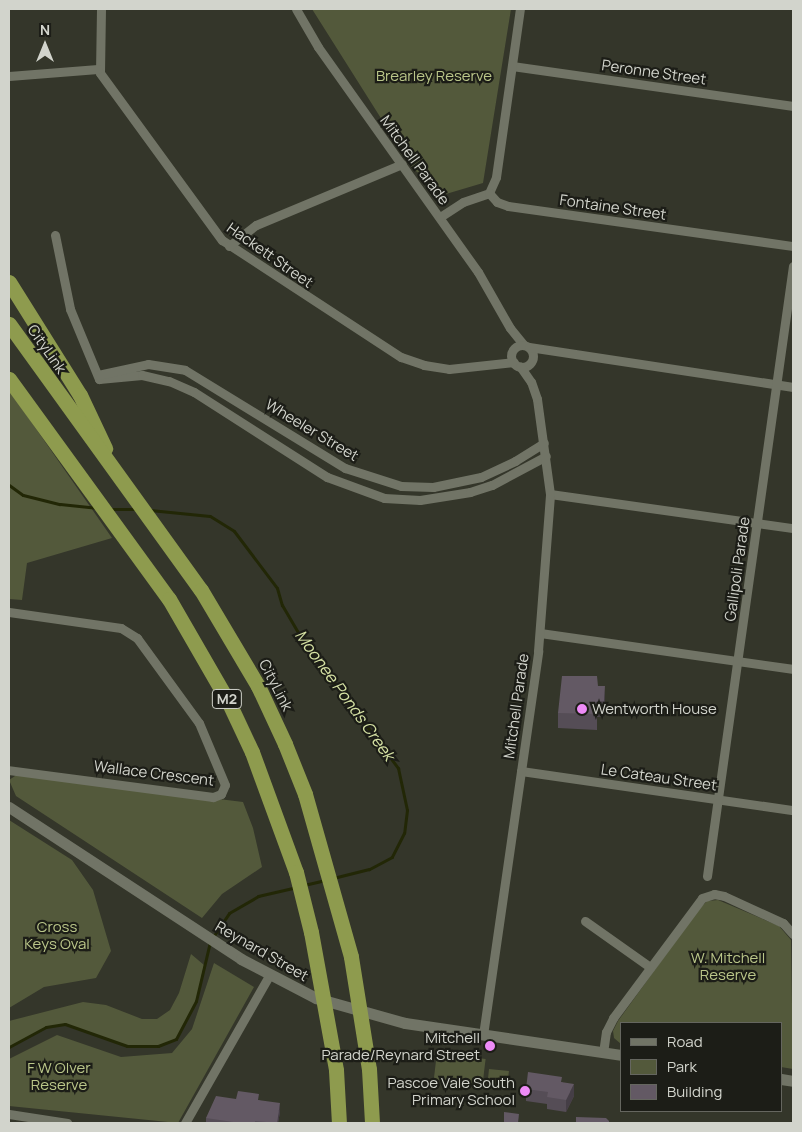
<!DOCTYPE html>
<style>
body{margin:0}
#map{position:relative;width:802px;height:1132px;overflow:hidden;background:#34362a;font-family:Manrope,sans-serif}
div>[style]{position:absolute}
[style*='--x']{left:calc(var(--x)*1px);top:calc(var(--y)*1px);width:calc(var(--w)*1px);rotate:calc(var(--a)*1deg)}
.green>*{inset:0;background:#53593b;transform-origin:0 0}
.stream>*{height:3px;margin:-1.5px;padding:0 1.5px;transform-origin:1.5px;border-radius:1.5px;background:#222706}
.minor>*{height:9px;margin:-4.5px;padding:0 4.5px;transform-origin:4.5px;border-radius:4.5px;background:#717466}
.minor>.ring{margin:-4.5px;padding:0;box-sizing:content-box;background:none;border:9px solid #717466;border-radius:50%}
.tertiary>*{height:11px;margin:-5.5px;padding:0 5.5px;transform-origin:5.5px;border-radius:5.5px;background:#717466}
.motorway>*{height:15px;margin:-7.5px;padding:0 7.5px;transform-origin:7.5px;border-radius:7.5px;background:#8e9b4e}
.wall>*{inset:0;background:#554d56}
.shaded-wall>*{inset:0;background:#453e46}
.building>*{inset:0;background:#635964}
.dots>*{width:14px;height:14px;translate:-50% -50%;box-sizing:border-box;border:2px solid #1c1d17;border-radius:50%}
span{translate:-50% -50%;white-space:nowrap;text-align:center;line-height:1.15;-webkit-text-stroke:4.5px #1c1d17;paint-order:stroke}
.shield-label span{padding:1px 4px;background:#1c1d17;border:1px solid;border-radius:4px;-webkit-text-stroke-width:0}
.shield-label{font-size:14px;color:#d2d4cc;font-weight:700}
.street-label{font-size:15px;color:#d2d4cc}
.park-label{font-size:15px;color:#bac689}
.poi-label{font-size:15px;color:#d2d4cc}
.left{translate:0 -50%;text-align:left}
.right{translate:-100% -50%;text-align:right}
.water-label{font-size:16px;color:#d6e2a4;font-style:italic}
.frame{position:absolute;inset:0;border:10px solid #d2d4cc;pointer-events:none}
.legend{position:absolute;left:620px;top:1022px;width:162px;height:90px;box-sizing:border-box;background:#1c1d17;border:1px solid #65665f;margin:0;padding:6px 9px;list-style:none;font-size:15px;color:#d2d4cc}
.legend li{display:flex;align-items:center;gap:10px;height:25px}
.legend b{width:25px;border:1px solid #65665f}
.north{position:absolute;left:20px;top:20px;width:50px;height:50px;-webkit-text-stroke:4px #1c1d17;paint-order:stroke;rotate:0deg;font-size:14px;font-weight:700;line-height:20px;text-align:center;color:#d2d4cc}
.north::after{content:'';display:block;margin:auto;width:18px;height:22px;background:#d2d4cc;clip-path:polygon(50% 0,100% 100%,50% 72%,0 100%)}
</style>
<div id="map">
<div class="green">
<div style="clip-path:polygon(312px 9px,511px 9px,483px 183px,446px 194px,432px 189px,427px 179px,413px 169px)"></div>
<div style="clip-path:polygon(9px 390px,112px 538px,27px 563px,22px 600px,9px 599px)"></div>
<div style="clip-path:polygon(18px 774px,243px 802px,253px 828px,262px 867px,222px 894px,202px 918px,16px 796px,9px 780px)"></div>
<div style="clip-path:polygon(9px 820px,72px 860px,93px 890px,111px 951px,96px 978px,44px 987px,9px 1008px)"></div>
<div style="clip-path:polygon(718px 900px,779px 926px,791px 940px,793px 1069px,781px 1067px,781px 1023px,621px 1023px,621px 1044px,614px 1038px,613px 1031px,618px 1021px,698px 910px,707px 901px)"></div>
<div style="clip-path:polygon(191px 954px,204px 965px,196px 1001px,176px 1039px,158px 1046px,127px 1046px,65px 1024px,46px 1027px,9px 1047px,9px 1021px,83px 1002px,106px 1005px,142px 1019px,157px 1019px,170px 1010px,179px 993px)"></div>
<div style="clip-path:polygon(214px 963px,254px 987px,178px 1123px,9px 1106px,9px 1059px,57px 1035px,121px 1057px,172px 1053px,192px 1029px)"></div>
<div style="left:437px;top:1053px;width:49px;height:27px;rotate:7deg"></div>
<div style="left:489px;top:1069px;width:20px;height:19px;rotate:6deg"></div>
</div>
<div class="stream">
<div style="--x:9;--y:485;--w:17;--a:36"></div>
<div style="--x:23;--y:495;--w:38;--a:14"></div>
<div style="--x:60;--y:504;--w:36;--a:6"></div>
<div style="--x:110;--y:509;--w:26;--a:0"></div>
<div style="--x:150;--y:510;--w:60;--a:5.7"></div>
<div style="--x:210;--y:516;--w:28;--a:32"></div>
<div style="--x:234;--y:531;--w:71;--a:53"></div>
<div style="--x:277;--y:588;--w:18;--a:74"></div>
<div style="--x:282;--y:605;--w:42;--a:59.7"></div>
<div style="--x:303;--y:641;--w:159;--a:53.2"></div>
<div style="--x:398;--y:768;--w:43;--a:77.9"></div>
<div style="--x:407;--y:810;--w:23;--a:97"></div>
<div style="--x:404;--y:833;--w:27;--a:117"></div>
<div style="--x:392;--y:857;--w:26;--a:152"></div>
<div style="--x:369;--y:869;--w:36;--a:166"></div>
<div style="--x:304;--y:885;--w:22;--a:-13"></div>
<div style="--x:213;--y:937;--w:29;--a:-56"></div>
<div style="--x:229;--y:913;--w:34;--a:-30"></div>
<div style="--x:258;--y:896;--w:39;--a:-13"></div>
<div style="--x:9;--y:1047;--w:42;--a:-28.4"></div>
<div style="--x:46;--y:1027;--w:19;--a:-9"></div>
<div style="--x:65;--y:1024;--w:66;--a:19.5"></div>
<div style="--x:127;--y:1046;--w:31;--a:0"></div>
<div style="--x:158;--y:1046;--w:19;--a:-21"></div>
<div style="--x:176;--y:1039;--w:43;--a:-62.2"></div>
<div style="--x:196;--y:1001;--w:61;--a:-76.7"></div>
</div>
<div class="minor">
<div style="--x:101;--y:9;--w:64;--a:90.9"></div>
<div style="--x:100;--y:73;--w:207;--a:53.9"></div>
<div style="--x:222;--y:240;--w:214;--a:33.2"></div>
<div style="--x:401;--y:357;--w:24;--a:19"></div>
<div style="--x:424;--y:365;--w:25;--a:9"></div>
<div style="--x:449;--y:369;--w:65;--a:-6.1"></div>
<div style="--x:296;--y:9;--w:44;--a:59.9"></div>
<div style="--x:318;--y:47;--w:276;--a:54.6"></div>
<div style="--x:478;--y:272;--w:64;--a:60.3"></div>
<div style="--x:510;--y:328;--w:22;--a:51"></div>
<div style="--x:512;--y:66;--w:284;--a:8.1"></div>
<div style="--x:9;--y:76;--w:89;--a:-4.5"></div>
<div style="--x:489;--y:193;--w:17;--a:-66"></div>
<div style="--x:496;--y:177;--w:170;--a:-81.9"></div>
<div style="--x:440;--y:217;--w:27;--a:-33"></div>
<div style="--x:463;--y:202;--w:28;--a:-19"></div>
<div style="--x:489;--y:193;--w:12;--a:48"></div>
<div style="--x:497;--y:202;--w:12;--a:20"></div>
<div style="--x:508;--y:206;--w:288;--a:8"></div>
<div style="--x:55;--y:235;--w:76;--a:78.5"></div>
<div style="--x:70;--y:309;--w:76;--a:67.5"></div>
<div style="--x:99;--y:379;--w:43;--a:-5.3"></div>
<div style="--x:142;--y:375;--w:28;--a:13"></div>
<div style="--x:169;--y:381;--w:27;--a:24"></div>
<div style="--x:194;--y:392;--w:158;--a:32.6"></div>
<div style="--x:327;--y:477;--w:61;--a:20.2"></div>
<div style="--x:384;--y:498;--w:36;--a:3"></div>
<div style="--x:420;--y:500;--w:51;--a:-9.1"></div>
<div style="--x:470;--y:492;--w:23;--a:-18"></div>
<div style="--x:492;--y:485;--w:61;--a:-28.2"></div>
<div style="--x:229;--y:246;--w:34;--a:-38"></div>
<div style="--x:256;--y:225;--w:158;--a:-22.7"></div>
<div class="ring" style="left:511px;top:345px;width:13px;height:13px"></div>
<div style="--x:529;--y:347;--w:267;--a:8.6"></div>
<div style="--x:98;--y:375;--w:51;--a:-12.4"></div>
<div style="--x:148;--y:364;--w:37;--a:9"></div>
<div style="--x:185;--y:370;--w:188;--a:31.5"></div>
<div style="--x:345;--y:468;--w:59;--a:17.8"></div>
<div style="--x:401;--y:486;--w:32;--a:2"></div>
<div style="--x:433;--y:487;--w:49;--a:-11.8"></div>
<div style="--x:481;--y:477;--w:38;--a:-25"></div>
<div style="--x:515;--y:461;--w:34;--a:-32"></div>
<div style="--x:550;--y:494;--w:245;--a:8"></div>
<div style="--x:9;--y:612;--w:113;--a:8.1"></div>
<div style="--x:121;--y:628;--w:19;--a:32"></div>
<div style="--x:137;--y:638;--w:105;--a:53.9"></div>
<div style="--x:199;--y:723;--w:67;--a:67.2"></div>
<div style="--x:225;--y:785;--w:10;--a:114"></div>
<div style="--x:221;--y:794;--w:9;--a:159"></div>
<div style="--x:213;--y:797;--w:206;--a:-172.5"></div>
<div style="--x:540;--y:633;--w:256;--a:8.1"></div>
<div style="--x:521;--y:771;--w:275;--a:8.2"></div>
<div style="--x:707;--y:876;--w:616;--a:-81.98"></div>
<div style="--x:585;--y:921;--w:80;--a:35.3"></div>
<div style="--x:483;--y:1035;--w:388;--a:-81.8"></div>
<div style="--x:538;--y:651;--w:157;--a:-85.6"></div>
<div style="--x:550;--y:494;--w:96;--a:-97.8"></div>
<div style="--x:537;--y:399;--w:18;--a:-109"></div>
<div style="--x:531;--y:382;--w:19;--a:-125"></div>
<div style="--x:603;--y:1053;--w:21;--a:-82"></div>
<div style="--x:606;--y:1032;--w:16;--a:-63"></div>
<div style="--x:613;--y:1018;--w:149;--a:-53.4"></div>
<div style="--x:702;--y:898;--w:13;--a:-18"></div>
<div style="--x:714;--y:894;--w:10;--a:11"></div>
<div style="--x:724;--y:896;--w:65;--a:24.6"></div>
<div style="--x:783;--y:923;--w:15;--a:48"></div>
<div style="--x:9;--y:1114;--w:59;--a:8.8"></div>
<div style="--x:185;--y:1123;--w:169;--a:-60.3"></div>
</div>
<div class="tertiary">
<div style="--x:9;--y:807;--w:277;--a:33.2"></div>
<div style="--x:241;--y:959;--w:85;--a:27.5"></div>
<div style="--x:316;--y:998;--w:92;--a:15.7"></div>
<div style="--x:405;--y:1023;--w:218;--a:8.4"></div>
<div style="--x:781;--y:1079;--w:12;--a:9"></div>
</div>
<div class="motorway">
<div style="--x:9;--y:282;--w:133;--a:57.9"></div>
<div style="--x:80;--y:395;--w:59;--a:64.7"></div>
<div style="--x:9;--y:324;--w:328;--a:54.2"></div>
<div style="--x:201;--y:590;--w:112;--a:59.3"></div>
<div style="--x:258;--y:686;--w:64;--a:65"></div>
<div style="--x:285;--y:744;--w:54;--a:68.2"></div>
<div style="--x:305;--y:794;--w:169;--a:74.2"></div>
<div style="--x:351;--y:957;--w:113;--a:80.9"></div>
<div style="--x:369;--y:1069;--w:54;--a:86.8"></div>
<div style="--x:9;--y:379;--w:272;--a:54"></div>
<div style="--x:169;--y:599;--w:120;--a:60"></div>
<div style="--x:229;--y:703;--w:54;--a:64.9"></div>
<div style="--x:252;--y:752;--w:128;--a:69.9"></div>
<div style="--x:296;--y:872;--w:62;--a:76"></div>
<div style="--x:311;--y:932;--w:140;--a:79.7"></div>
<div style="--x:336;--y:1070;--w:53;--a:86.8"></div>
</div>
<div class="wall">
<div style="clip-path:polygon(598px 686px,605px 702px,604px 716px,597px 717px,597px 730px,558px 728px,558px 713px)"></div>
<div style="clip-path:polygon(562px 1082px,574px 1096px,566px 1112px,547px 1109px,547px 1104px,526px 1101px,526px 1089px)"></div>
<div style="clip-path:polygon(236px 1099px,259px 1100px,280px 1112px,278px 1123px,206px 1123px,206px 1118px)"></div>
</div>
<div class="shaded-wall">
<div style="clip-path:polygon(605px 686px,605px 702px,604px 716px,604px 701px)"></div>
<div style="clip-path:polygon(574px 1084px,574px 1096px,566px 1112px,566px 1100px)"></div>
<div style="clip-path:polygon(280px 1103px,280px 1112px,278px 1123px,277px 1123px)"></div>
</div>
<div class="building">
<div style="clip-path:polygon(562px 676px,597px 676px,598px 686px,605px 686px,604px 701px,597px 701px,597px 714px,558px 713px)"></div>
<div style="clip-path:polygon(528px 1072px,562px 1077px,561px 1082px,574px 1084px,566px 1100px,547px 1097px,548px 1092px,526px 1089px)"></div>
<div style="clip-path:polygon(238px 1091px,259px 1094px,258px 1100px,280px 1103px,277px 1123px,255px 1121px,255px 1123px,240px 1123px,206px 1118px,216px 1096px,236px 1099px)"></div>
<div style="clip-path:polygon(504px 1112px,519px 1114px,518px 1123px,504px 1123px)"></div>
<div style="clip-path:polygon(576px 1117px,606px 1118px,609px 1121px,609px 1123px,576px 1123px)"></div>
</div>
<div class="dots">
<div style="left:582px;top:709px;background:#ee8bf7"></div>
<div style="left:490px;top:1046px;background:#ee8bf7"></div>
<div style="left:525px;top:1091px;background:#ee8bf7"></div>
</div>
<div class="shield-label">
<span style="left:227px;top:699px">M2</span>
</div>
<div class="street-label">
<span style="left:654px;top:72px;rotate:8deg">Peronne Street</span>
<span style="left:415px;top:160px;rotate:54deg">Mitchell Parade</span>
<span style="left:613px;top:207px;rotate:8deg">Fontaine Street</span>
<span style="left:270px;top:255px;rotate:35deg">Hackett Street</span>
<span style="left:47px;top:349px;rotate:55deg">CityLink</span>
<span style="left:312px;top:430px;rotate:31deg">Wheeler Street</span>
<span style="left:737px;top:569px;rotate:-82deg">Gallipoli Parade</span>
<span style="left:276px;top:685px;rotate:63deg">CityLink</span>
<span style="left:516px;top:706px;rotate:-82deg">Mitchell Parade</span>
<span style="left:154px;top:773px;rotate:7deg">Wallace Crescent</span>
<span style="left:659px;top:777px;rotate:8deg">Le Cateau Street</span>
<span style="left:262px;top:951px;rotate:30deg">Reynard Street</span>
</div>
<div class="park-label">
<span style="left:434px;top:76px">Brearley Reserve</span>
<span style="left:57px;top:935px">Cross<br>Keys Oval</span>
<span style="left:728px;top:966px">W. Mitchell<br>Reserve</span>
<span style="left:59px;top:1076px">F W Olver<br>Reserve</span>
</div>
<div class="poi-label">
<span class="left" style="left:592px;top:709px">Wentworth House</span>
<span class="right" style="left:480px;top:1046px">Mitchell<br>Parade/Reynard Street</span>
<span class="right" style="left:515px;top:1091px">Pascoe Vale South<br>Primary School</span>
</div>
<div class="water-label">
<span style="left:345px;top:695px;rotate:54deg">Moonee Ponds Creek</span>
</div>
<div class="frame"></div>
<ul class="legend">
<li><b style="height:6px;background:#717466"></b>Road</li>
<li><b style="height:14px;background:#53593b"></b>Park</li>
<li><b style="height:14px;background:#635964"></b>Building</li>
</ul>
<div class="north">N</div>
</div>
